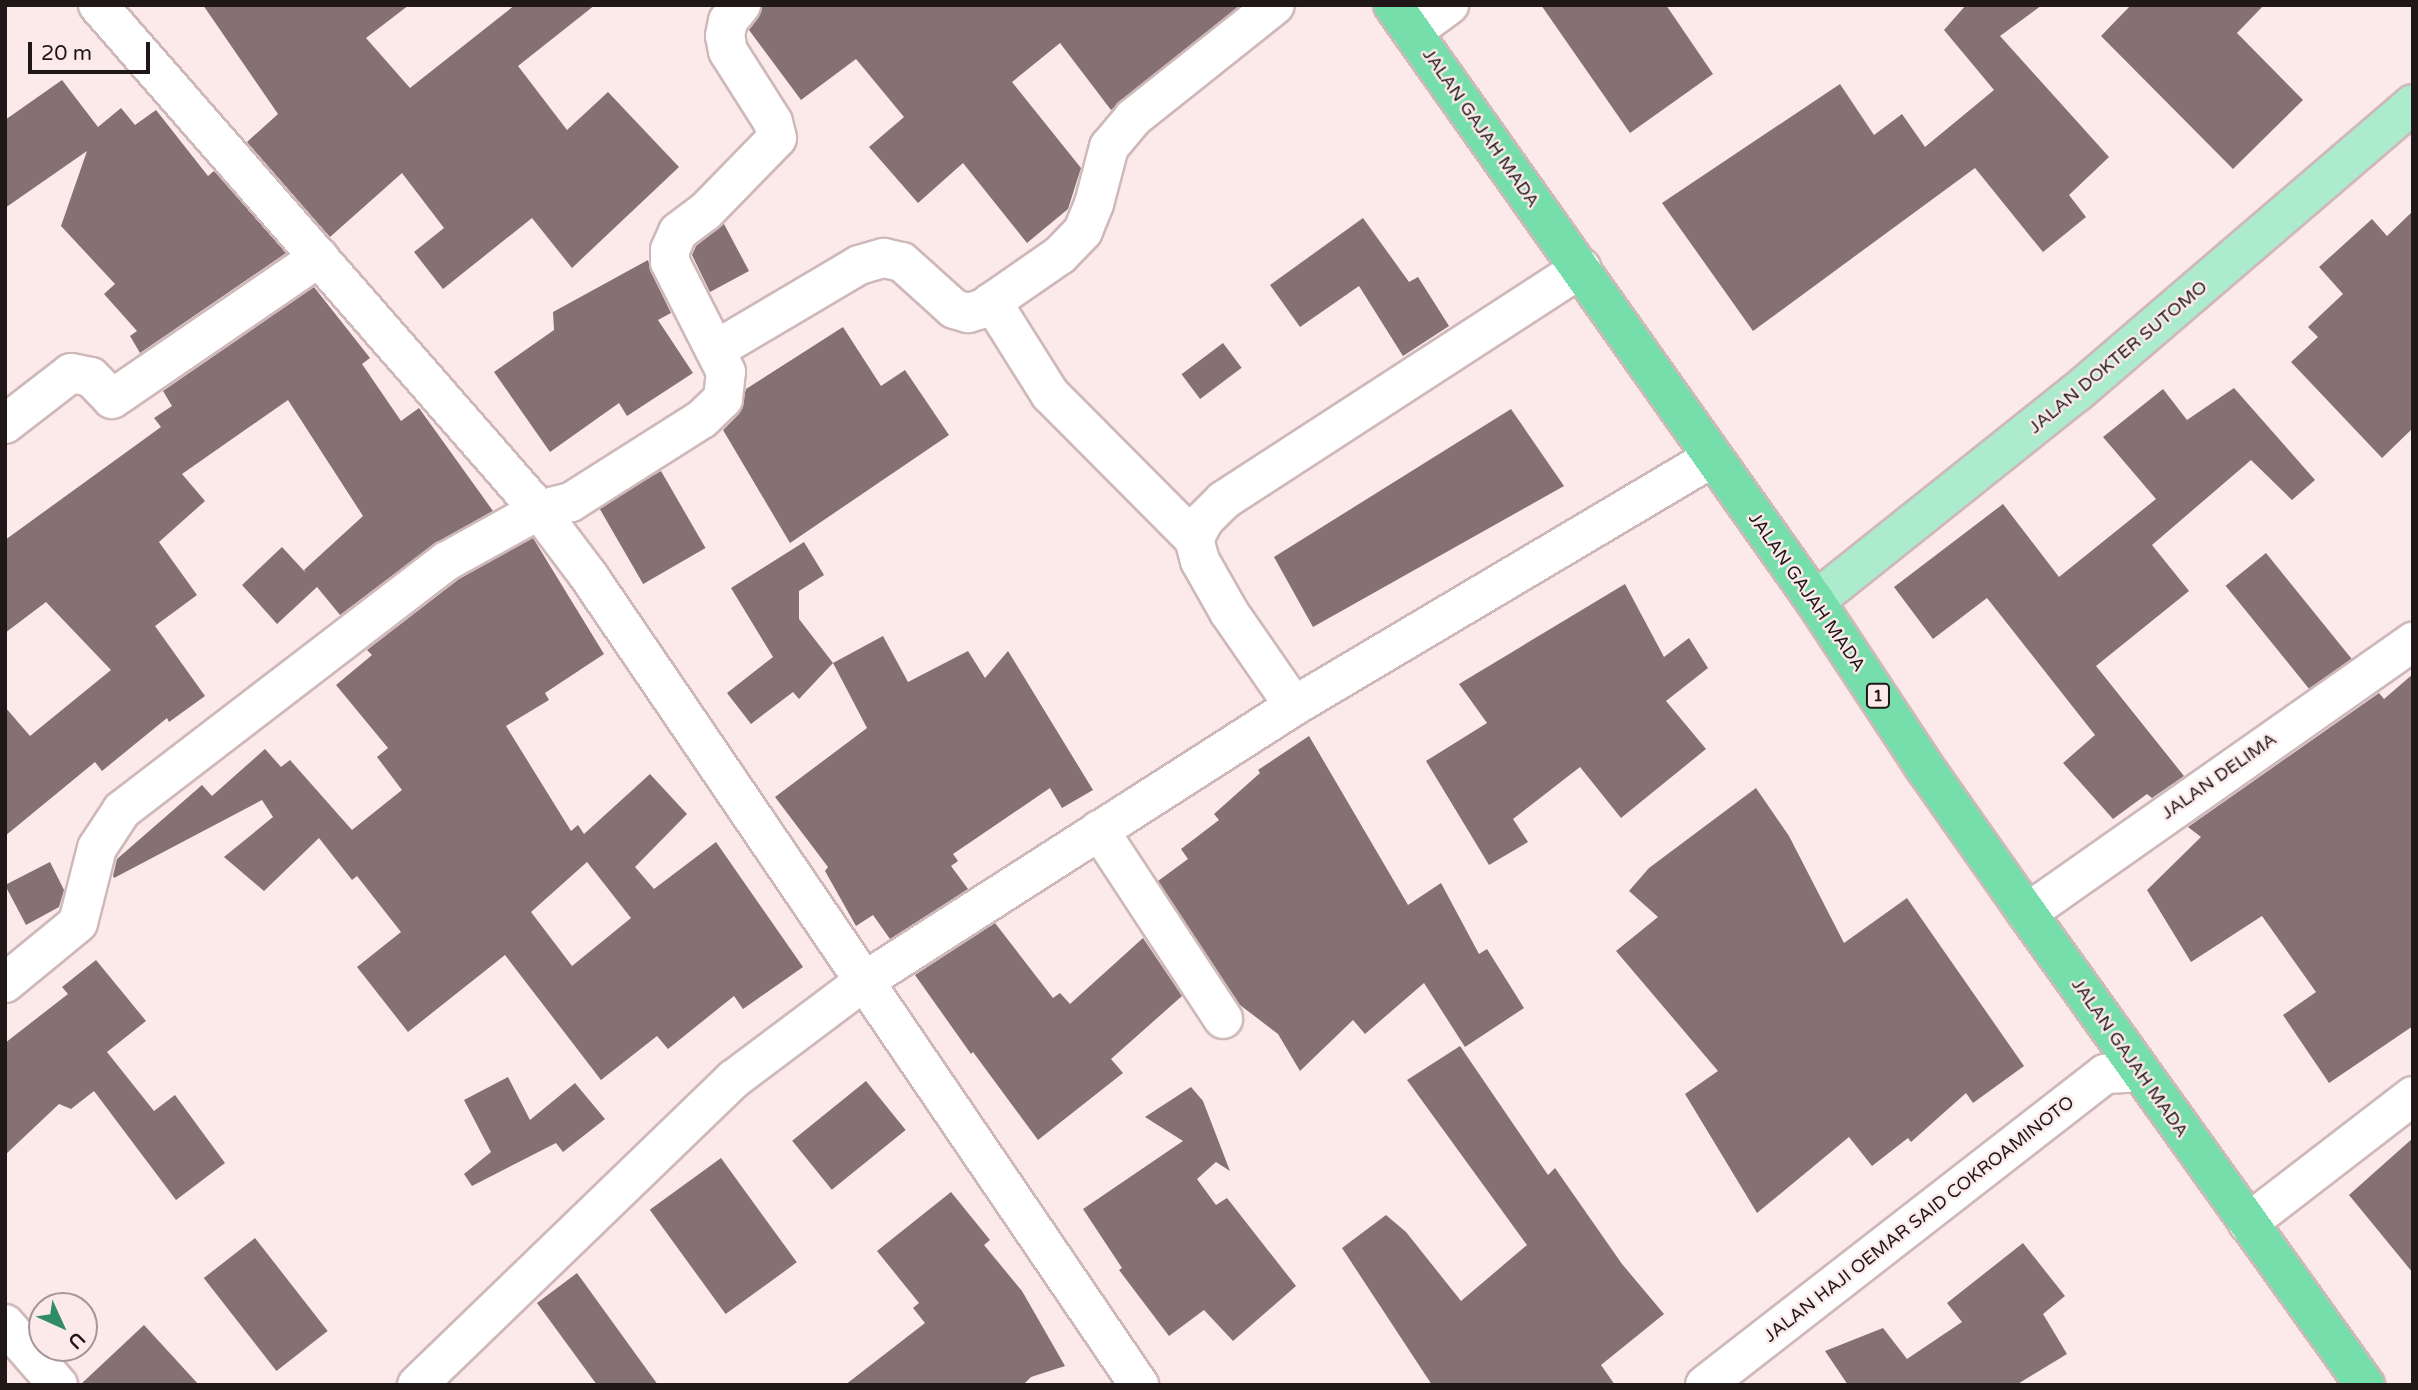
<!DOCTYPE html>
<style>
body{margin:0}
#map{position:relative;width:2418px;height:1390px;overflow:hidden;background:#fce9ea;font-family:"Varela Round",sans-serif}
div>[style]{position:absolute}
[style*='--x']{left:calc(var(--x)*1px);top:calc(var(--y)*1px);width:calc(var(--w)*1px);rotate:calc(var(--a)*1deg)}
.building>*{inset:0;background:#857173;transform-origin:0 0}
.roads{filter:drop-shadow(2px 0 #cfb8ba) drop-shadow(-2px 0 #cfb8ba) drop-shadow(0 2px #cfb8ba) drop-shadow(0 -2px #cfb8ba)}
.minor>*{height:38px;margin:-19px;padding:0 19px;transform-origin:19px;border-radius:19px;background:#fff}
.major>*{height:38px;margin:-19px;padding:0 19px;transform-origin:19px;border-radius:19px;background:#acebcc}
.highway>*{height:38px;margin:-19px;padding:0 19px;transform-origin:19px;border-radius:19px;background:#75deaa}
span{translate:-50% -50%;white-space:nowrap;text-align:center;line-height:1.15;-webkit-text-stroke:5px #fce9ea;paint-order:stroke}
.shield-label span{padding:2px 5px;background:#fce9ea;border:2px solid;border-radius:5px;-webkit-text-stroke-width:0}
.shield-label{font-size:16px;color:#1f1718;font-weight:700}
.street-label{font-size:18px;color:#1f1718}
.frame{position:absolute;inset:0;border:7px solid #1f1718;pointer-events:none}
.north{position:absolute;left:28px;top:1292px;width:70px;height:70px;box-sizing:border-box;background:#fce9ea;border:2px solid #a49596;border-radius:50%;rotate:135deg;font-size:19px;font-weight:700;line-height:28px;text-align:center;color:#1f1718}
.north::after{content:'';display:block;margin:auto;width:24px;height:32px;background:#2f8c63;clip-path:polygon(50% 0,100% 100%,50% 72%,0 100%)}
.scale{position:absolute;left:28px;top:42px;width:122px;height:32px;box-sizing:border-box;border:4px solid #1f1718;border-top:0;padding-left:9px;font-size:21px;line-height:24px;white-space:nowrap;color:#1f1718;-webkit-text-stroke:5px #fce9ea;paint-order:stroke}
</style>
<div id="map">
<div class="building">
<div style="clip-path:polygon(203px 5px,409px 5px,366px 38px,410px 88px,515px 5px,595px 5px,518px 66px,567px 130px,608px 92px,679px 167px,572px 268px,532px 218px,443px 289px,414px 252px,444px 228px,402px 173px,330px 237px,247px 142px,278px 114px)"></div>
<div style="clip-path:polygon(762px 5px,1240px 5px,1111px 110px,1060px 43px,1012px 82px,1081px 168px,1068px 209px,1027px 243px,963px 163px,918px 203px,869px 147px,904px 117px,856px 59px,801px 100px,749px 30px,758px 18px)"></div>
<div style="clip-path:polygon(1541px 5px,1666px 5px,1713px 74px,1630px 133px)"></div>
<div style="clip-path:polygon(1966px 5px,2042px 5px,2000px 36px,2109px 157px,2069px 195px,2086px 217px,2043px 252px,1975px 168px,1753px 331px,1662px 203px,1840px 84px,1874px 135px,1902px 114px,1925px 147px,1994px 90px,1944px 30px)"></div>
<div style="clip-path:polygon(2131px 5px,2264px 5px,2237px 33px,2303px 100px,2233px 169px,2101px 36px)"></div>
<div style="clip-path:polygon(62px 80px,98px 127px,121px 108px,135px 125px,156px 110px,208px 176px,214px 171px,286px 253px,140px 353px,130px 336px,137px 331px,104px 294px,115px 284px,61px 226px,87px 151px,5px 208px,5px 120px)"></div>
<div style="clip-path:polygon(2413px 211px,2413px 428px,2382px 458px,2291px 362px,2318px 337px,2308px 327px,2343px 294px,2319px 267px,2372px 219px,2387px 236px)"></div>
<div style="clip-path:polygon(1363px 218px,1409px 282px,1418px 277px,1449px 326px,1403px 356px,1359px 286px,1300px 327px,1270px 285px)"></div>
<div style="clip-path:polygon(724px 224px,749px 271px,710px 292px,692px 255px,696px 246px)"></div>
<div style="clip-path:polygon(648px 260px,651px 272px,671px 313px,658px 320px,693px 373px,627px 416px,619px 403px,550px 452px,494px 372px,554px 330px,553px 312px)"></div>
<div style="clip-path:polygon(314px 287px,370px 358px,362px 364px,401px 421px,419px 408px,493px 511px,434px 544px,340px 615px,317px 587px,277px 624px,242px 585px,282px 547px,306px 573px,304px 570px,363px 516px,288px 400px,182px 474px,205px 501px,159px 542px,197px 595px,155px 626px,205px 696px,169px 722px,167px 718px,102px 771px,95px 762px,5px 836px,5px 707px,30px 736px,111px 670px,46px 602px,5px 633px,5px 540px,161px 427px,154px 418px,172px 406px,163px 391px)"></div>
<div style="clip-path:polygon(843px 327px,881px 386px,905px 370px,949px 435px,790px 543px,723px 430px,739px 414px,746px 389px)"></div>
<div style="left:1223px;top:343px;width:31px;height:52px;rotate:53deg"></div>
<div style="clip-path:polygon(2234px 388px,2315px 480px,2292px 500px,2251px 460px,2152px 545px,2189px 591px,2096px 666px,2184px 776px,2152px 798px,2147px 794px,2113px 819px,2063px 763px,2095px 735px,1987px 598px,1933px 639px,1894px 587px,2003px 504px,2059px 577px,2156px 499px,2103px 437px,2163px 389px,2187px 420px)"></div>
<div style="clip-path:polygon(1511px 409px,1564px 486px,1313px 627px,1274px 557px)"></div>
<div style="left:661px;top:471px;width:89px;height:72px;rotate:60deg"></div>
<div style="clip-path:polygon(evenodd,533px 538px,604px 654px,545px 693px,549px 700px,506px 726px,571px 831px,578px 825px,584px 834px,650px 774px,687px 814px,635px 867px,654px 889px,716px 842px,803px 967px,743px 1009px,734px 996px,668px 1049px,657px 1036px,601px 1080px,505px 955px,408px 1032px,357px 967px,401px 932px,357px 876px,352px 880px,319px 838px,264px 891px,224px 857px,273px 817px,262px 800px,114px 878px,113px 876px,117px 859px,202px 785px,212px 796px,265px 749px,281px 767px,290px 760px,352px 830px,402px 790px,377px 757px,388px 748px,336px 685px,372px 655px,367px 650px,459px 579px,533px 538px,587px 862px,631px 918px,572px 966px,531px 912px,587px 862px)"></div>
<div style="clip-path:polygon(804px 542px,824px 575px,799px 591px,799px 619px,833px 663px,799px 699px,793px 692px,751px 724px,727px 693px,773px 657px,731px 588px)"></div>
<div style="left:2266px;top:553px;width:136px;height:52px;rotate:51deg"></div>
<div style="clip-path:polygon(1625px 584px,1664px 657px,1689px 638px,1708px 668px,1666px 701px,1706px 749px,1621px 818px,1580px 767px,1513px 819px,1528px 842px,1489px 865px,1426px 761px,1487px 723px,1459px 684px)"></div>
<div style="clip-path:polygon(883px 636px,908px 682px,968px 651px,985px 678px,1008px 651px,1093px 790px,1062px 808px,1050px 788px,953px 854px,958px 861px,951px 866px,968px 889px,890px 939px,873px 915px,856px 926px,825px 871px,828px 867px,775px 797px,867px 728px,833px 663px)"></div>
<div style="clip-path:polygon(2413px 674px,2413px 1026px,2329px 1083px,2283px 1015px,2316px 992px,2262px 916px,2191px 962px,2147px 890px,2201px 837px,2188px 827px,2379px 693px,2384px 699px)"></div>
<div style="clip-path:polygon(1309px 736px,1408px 905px,1441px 883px,1479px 954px,1487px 949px,1524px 1008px,1465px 1047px,1424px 983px,1365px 1034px,1353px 1020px,1300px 1071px,1278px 1034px,1240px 1005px,1158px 881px,1188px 859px,1181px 849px,1219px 820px,1214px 814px,1260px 773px,1258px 770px)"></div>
<div style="clip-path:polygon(1756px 788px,1789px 836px,1844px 943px,1907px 898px,2024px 1066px,1973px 1103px,1966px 1093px,1911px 1142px,1908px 1138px,1872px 1166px,1849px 1137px,1757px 1213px,1685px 1094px,1718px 1071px,1616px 951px,1658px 917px,1629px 891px,1649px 868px)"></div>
<div style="clip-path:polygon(50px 862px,64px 890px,59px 907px,26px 925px,5px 885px)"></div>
<div style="clip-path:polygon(995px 923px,1053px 998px,1060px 993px,1070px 1004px,1143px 938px,1182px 996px,1111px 1059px,1123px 1073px,1038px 1140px,973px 1052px,971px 1054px,915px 975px)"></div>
<div style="clip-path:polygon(96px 960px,146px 1021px,107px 1052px,154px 1111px,175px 1095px,225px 1163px,176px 1200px,94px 1091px,71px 1109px,59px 1104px,5px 1155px,5px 1043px,68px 994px,62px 987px)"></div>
<div style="clip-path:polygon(1460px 1046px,1548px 1175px,1555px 1168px,1622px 1264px,1664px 1314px,1601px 1365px,1615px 1385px,1432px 1385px,1342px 1248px,1386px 1215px,1406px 1232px,1461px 1301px,1527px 1245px,1407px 1080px)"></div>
<div style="clip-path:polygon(508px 1077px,530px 1120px,575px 1083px,605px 1119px,563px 1152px,556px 1143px,472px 1186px,464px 1174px,491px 1152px,464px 1100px)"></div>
<div style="left:866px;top:1081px;width:63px;height:95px;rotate:51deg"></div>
<div style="clip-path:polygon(1191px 1087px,1203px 1101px,1230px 1171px,1216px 1162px,1197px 1179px,1216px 1205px,1227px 1198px,1296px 1286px,1233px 1341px,1204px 1310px,1169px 1336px,1119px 1270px,1122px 1268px,1083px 1209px,1183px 1141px,1145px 1117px)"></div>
<div style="clip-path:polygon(2413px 1138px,2413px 1273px,2349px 1195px)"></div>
<div style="left:721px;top:1158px;width:129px;height:88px;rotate:54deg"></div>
<div style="clip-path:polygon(951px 1192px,990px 1240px,984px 1245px,1022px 1291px,1065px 1366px,1031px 1377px,1023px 1385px,845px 1385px,925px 1323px,913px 1308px,919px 1303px,877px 1251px)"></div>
<div style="left:255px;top:1238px;width:118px;height:65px;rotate:52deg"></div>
<div style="clip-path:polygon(2023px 1243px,2065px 1296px,2043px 1314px,2067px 1354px,2016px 1385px,1848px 1385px,1825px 1351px,1883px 1328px,1907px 1359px,1962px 1322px,1947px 1303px)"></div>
<div style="clip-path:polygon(577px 1273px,658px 1385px,597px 1385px,537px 1303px)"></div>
<div style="clip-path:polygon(144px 1325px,199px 1385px,80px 1385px)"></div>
</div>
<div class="roads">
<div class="minor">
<div style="--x:98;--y:5;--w:670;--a:48.87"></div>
<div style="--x:539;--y:510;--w:81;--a:53"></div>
<div style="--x:588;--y:575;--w:980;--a:55.77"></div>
<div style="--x:1412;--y:32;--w:46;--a:-36.1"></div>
<div style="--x:992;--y:302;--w:109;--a:57.8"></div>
<div style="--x:1050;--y:394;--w:204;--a:45.2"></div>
<div style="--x:717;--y:349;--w:165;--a:-30.6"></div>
<div style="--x:859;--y:265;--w:26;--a:-16"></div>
<div style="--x:884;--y:258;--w:18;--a:13"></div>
<div style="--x:902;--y:262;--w:70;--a:42.1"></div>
<div style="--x:954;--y:309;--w:15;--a:16"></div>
<div style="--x:968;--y:313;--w:15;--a:-16"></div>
<div style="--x:982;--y:309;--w:95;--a:-34.7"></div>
<div style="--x:1060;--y:255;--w:33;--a:-46"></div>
<div style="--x:1083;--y:231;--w:29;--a:-68"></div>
<div style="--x:1094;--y:204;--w:59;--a:-75.3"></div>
<div style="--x:1109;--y:147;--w:38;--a:-50"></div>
<div style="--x:1133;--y:118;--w:181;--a:-38.5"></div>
<div style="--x:5;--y:424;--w:83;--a:-37.7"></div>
<div style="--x:71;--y:373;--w:20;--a:11"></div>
<div style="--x:91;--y:377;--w:30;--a:46"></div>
<div style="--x:112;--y:399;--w:251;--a:-34.4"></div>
<div style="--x:1294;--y:706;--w:487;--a:-30.7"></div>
<div style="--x:1099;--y:830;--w:226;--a:56.7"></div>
<div style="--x:2027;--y:913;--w:472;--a:-35.1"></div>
<div style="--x:5;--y:983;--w:94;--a:-39.4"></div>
<div style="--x:78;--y:923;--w:77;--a:-75.8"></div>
<div style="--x:97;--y:848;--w:45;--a:-56.7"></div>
<div style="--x:122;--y:810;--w:409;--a:-37.5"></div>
<div style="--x:447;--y:561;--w:105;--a:-29"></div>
<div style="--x:539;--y:510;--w:33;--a:-14"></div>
<div style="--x:571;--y:502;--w:155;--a:-32.4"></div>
<div style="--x:702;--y:419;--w:29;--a:-44"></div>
<div style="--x:723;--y:399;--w:27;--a:-84"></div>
<div style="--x:726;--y:372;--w:123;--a:-117"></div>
<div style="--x:670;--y:262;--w:12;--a:-90"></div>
<div style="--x:670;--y:250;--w:20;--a:-66"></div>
<div style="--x:678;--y:232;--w:34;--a:-37"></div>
<div style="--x:705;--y:212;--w:103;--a:-45.8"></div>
<div style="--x:777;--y:138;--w:16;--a:-104"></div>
<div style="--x:773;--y:122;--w:84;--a:-122.4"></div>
<div style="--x:728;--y:51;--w:15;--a:-101"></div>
<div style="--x:725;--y:36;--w:15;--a:-79"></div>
<div style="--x:728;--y:21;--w:21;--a:-51"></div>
<div style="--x:2248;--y:1223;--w:208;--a:-37.6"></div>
<div style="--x:5;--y:1324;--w:81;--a:49"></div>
<div style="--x:417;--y:1385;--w:441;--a:-44"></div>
<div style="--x:734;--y:1079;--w:161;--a:-36.9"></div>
<div style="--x:863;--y:982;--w:512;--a:-32.63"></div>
<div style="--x:1294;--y:706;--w:114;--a:-124.7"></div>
<div style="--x:1229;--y:612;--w:59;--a:-119.6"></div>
<div style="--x:1200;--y:561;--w:23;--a:-105"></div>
<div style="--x:1194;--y:539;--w:21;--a:-62"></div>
<div style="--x:1204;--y:520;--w:28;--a:-45"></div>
<div style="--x:1224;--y:500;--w:426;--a:-33"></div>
<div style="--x:1705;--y:1385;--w:507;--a:-37.87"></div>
<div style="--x:2105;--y:1074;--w:35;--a:-3"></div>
</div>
<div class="major">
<div style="--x:1815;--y:601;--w:334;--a:-38.6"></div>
<div style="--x:2076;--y:393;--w:444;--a:-40.6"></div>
</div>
<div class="highway">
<div style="--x:1393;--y:5;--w:730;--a:54.7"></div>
<div style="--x:1815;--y:601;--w:196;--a:56.6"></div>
<div style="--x:1923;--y:765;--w:181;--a:54.9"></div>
<div style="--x:2027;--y:913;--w:581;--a:54.39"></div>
</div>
</div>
<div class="shield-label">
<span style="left:1878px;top:696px">1</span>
</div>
<div class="street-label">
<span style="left:1481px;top:128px;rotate:55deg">JALAN GAJAH MADA</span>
<span style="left:2118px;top:357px;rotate:-40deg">JALAN DOKTER SUTOMO</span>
<span style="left:1807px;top:592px;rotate:55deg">JALAN GAJAH MADA</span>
<span style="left:2219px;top:776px;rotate:-35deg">JALAN DELIMA</span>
<span style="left:2130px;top:1058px;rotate:55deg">JALAN GAJAH MADA</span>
<span style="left:1919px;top:1219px;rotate:-38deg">JALAN HAJI OEMAR SAID COKROAMINOTO</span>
</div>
<div class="frame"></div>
<div class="north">U</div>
<div class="scale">20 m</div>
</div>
